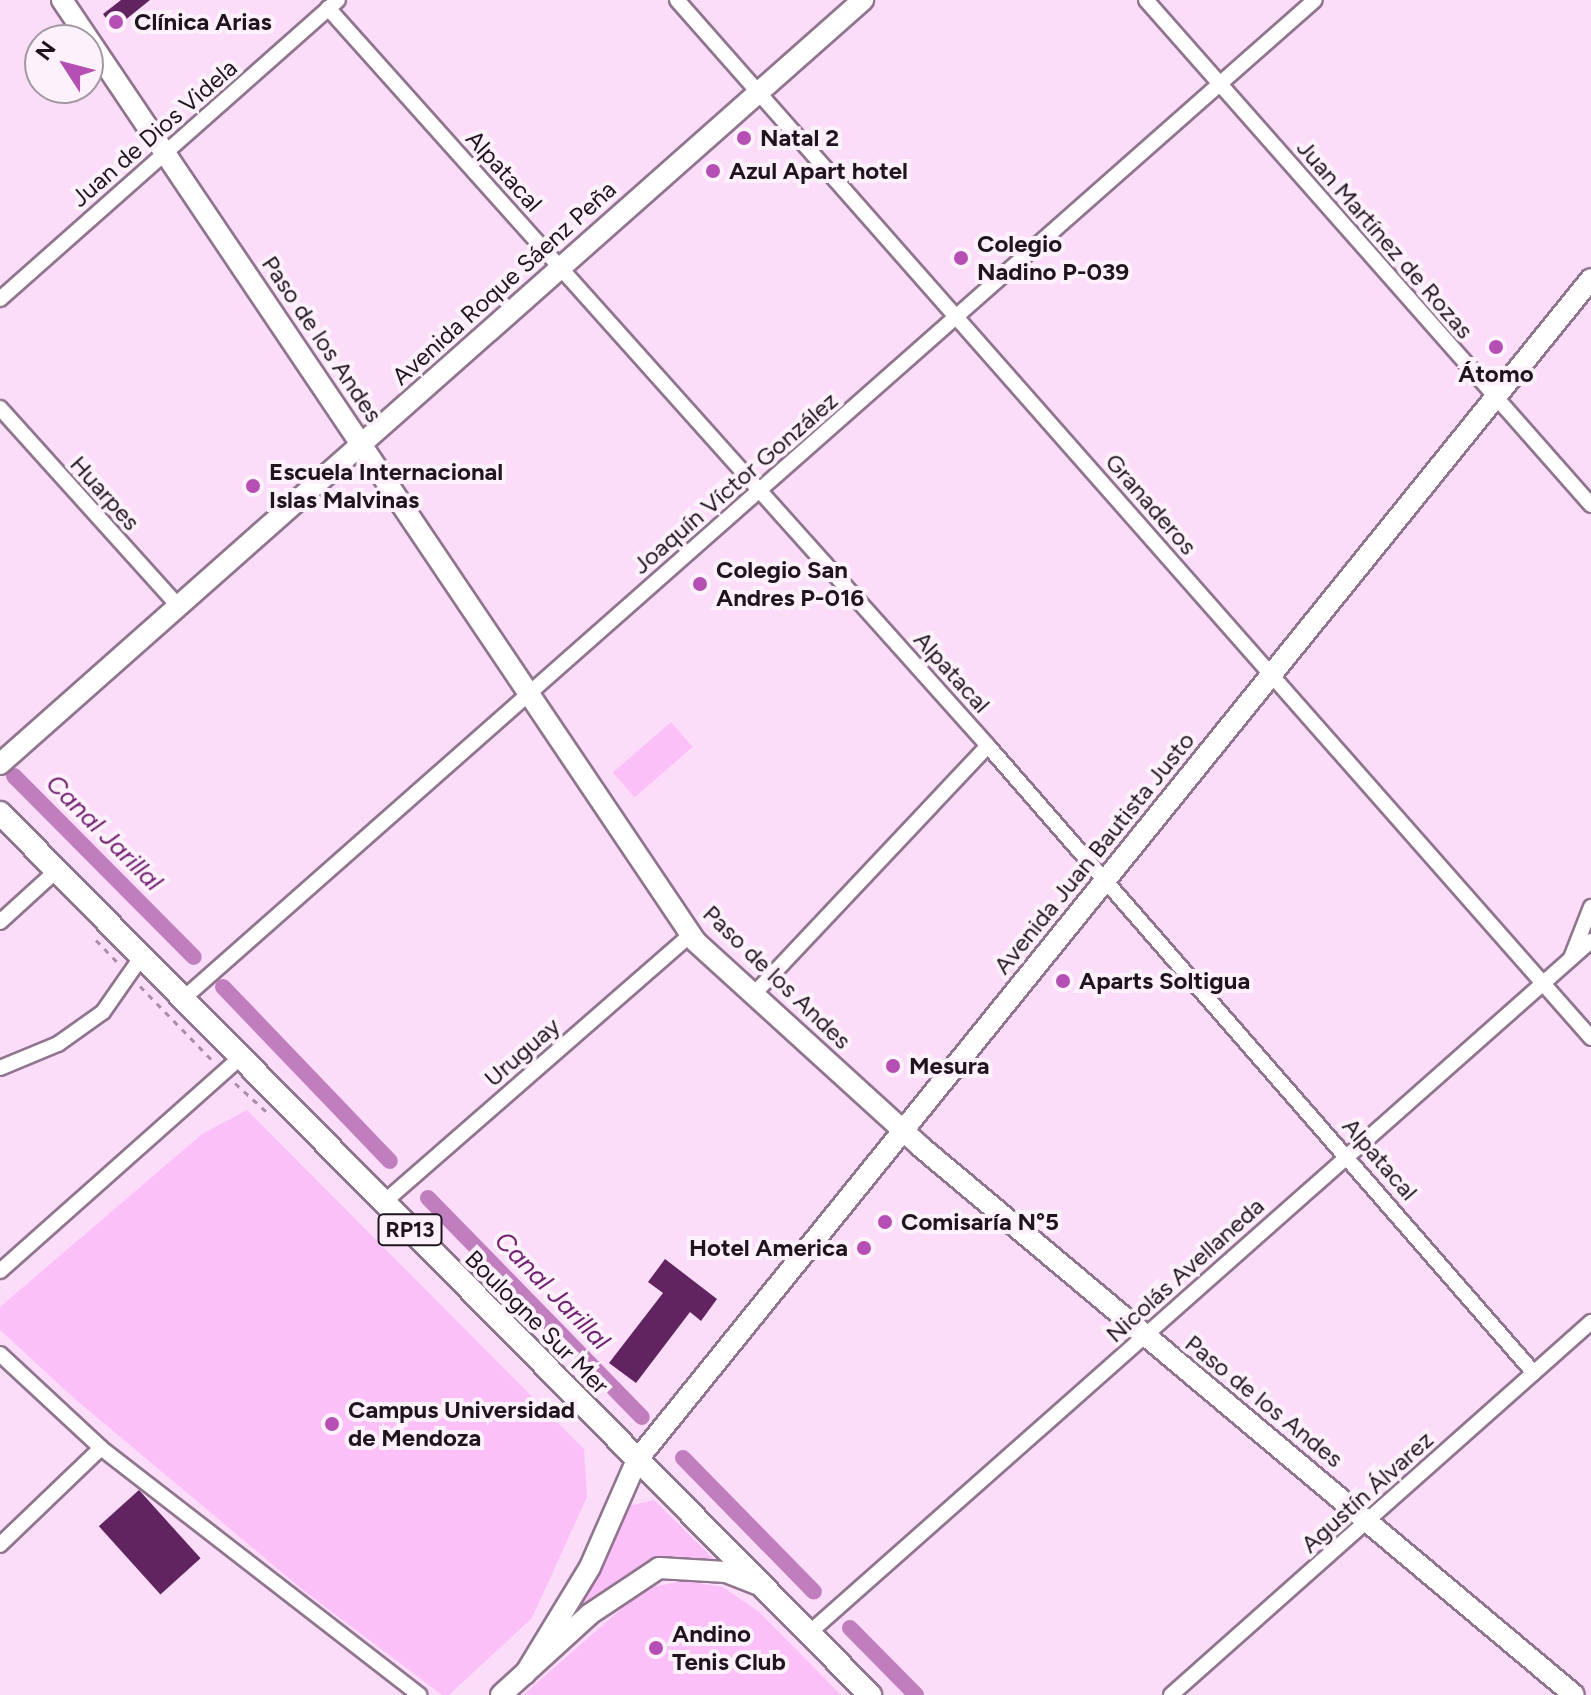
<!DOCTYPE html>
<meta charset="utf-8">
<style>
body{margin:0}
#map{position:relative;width:1591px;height:1695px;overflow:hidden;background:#fcddf9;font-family:Figtree,sans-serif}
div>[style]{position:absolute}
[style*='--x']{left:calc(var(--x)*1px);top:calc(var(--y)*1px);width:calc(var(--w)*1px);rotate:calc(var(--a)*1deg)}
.green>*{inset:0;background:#fcc0f9;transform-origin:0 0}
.canal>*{height:16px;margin:-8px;padding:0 8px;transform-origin:8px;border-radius:8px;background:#c17ebf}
.building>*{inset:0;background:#612460;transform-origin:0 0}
.path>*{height:3px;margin-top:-1.5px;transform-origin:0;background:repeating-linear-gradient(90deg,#a68fa4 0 6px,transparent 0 12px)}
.roads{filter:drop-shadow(2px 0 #90758e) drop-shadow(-2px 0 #90758e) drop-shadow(0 2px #90758e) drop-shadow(0 -2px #90758e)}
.street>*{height:14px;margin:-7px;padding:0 7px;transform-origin:7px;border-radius:7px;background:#fff}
.secondary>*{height:20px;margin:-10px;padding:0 10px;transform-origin:10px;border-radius:10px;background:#fff}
.primary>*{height:22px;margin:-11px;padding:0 11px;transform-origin:11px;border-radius:11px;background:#fff}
.dots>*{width:22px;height:22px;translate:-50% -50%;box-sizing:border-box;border:4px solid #fdf1fc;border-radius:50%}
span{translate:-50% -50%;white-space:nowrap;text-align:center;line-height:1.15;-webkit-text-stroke:8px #fdf1fc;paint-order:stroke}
.shield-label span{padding:2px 6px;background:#fdf1fc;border:2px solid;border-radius:6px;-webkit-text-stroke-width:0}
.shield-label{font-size:22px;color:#1f151e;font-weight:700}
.poi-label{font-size:24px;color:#1f151e;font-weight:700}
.left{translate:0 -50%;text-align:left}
.right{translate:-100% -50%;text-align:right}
.street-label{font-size:24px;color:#1f151e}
.water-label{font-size:26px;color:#732272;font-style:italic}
.north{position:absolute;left:24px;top:24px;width:80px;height:80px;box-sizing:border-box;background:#fdf1fc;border:2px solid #a499a3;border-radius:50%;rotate:306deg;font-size:22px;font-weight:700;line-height:32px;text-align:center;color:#1f151e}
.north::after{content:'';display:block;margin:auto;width:28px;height:36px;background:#b64fb4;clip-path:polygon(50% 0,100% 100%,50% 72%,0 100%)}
</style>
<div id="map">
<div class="green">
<div style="left:671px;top:722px;width:33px;height:77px;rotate:49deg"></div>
<div style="clip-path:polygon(247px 1110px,584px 1449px,587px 1497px,532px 1618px,449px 1695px,442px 1695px,303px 1590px,75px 1399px,0 1330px,0 1307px,202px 1134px)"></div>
<div style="clip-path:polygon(654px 1500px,715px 1560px,642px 1566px,559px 1628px,629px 1506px)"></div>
<div style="clip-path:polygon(685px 1581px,723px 1587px,759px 1612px,841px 1695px,523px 1695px,645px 1588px)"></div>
</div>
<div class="canal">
<div style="--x:14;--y:776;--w:255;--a:45.2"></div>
<div style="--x:223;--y:987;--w:241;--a:46.2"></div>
<div style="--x:428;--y:1198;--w:306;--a:45.7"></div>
<div style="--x:683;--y:1458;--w:187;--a:45.6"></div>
<div style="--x:850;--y:1628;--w:94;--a:45.4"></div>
</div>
<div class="building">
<div style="clip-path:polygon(121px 0,150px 0,114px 29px,103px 14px)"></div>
<div style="clip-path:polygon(665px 1259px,717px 1299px,701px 1321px,690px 1312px,636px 1383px,609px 1363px,663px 1293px,648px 1282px)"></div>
<div style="left:139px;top:1490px;width:92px;height:54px;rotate:48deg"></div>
</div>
<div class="path">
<div style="--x:96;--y:940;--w:32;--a:46"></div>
<div style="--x:140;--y:986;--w:105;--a:45.8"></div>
<div style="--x:235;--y:1083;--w:45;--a:42.3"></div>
</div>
<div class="roads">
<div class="street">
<div style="--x:677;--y:0;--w:1383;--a:48.63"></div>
<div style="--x:1146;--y:0;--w:673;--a:48.61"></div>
<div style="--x:328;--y:8;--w:990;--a:48.19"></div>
<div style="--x:988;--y:746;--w:831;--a:48.95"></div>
<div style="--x:0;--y:299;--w:451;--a:-41.5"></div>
<div style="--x:0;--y:408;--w:266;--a:48"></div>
<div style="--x:0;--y:922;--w:76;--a:-42.3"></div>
<div style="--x:1571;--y:958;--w:55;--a:-68.6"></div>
<div style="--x:753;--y:995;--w:342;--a:-46.7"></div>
<div style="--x:184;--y:998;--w:1508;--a:-41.43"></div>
<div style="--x:0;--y:1068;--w:63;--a:-22.5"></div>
<div style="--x:58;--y:1044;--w:55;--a:-35.4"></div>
<div style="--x:103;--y:1012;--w:68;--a:-55.1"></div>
<div style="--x:383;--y:1203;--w:408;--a:-41.1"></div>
<div style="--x:0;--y:1271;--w:322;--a:-41.6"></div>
<div style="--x:0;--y:1354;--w:138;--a:42.9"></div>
<div style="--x:101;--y:1448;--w:140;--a:136.2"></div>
<div style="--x:101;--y:1448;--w:403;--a:37.8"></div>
<div style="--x:809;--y:1633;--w:1044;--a:-41.51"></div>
<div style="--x:1171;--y:1695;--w:562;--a:-41.61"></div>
</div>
<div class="secondary">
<div style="--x:62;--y:0;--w:1135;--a:56.06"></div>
<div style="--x:696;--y:942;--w:304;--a:42.3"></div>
<div style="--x:921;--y:1147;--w:852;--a:40"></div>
<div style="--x:0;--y:764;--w:1153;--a:-41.52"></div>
<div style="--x:525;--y:1674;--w:125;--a:-58.7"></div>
<div style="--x:590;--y:1567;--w:117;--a:-66.3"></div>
<div style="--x:637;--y:1460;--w:1518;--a:-51.07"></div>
<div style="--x:501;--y:1695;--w:120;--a:-42.3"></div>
<div style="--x:590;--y:1614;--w:83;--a:-33.7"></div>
<div style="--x:659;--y:1568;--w:67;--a:3.4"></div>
<div style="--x:726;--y:1572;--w:41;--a:21.5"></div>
</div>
<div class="primary">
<div style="--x:0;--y:813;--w:1239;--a:45.39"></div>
</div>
</div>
<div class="dots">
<div style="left:116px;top:22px;background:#b64fb4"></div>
<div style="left:744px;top:138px;background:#b64fb4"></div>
<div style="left:713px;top:171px;background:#b64fb4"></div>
<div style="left:961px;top:258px;background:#b64fb4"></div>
<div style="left:1496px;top:347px;background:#b64fb4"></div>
<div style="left:253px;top:486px;background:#b64fb4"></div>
<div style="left:700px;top:584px;background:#b64fb4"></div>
<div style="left:1063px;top:981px;background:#b64fb4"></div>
<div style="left:893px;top:1066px;background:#b64fb4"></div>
<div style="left:885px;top:1222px;background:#b64fb4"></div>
<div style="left:864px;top:1248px;background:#b64fb4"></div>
<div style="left:332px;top:1424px;background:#b64fb4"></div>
<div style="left:656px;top:1648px;background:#b64fb4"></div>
</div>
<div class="shield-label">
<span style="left:410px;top:1230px">RP13</span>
</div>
<div class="poi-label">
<span class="left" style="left:134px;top:22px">Clínica Arias</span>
<span class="left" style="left:760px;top:138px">Natal 2</span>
<span class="left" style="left:729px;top:171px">Azul Apart hotel</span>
<span class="left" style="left:977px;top:258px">Colegio<br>Nadino P-039</span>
<span style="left:1496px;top:374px">Átomo</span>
<span class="left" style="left:269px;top:486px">Escuela Internacional<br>Islas Malvinas</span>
<span class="left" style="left:716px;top:584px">Colegio San<br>Andres P-016</span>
<span class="left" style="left:1079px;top:981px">Aparts Soltigua</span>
<span class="left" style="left:909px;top:1066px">Mesura</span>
<span class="left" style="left:901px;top:1222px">Comisaría N°5</span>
<span class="right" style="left:848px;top:1248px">Hotel America</span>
<span class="left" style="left:348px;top:1424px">Campus Universidad<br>de Mendoza</span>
<span class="left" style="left:672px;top:1648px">Andino<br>Tenis Club</span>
</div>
<div class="street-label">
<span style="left:154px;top:133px;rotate:-41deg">Juan de Dios Videla</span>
<span style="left:504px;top:171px;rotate:48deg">Alpatacal</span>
<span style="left:1385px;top:239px;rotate:49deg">Juan Martínez de Rozas</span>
<span style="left:504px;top:283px;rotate:-42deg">Avenida Roque Sáenz Peña</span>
<span style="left:322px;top:339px;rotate:56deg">Paso de los Andes</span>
<span style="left:735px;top:483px;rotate:-41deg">Joaquín Víctor González</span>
<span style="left:105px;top:493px;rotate:48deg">Huarpes</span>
<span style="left:1151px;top:504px;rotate:49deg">Granaderos</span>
<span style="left:952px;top:672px;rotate:48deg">Alpatacal</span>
<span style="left:1094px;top:853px;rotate:-51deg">Avenida Juan Bautista Justo</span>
<span style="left:777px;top:977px;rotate:44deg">Paso de los Andes</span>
<span style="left:522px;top:1052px;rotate:-41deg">Uruguay</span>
<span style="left:1380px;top:1159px;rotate:49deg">Alpatacal</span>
<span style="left:1185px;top:1270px;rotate:-42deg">Nicolás Avellaneda</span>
<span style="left:537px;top:1322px;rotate:45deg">Boulogne Sur Mer</span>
<span style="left:1264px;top:1401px;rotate:39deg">Paso de los Andes</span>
<span style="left:1367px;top:1492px;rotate:-42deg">Agustín Álvarez</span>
</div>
<div class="water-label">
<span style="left:104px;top:833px;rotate:45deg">Canal Jarillal</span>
<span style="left:552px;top:1291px;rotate:46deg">Canal Jarillal</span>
</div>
<div class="north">N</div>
</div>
